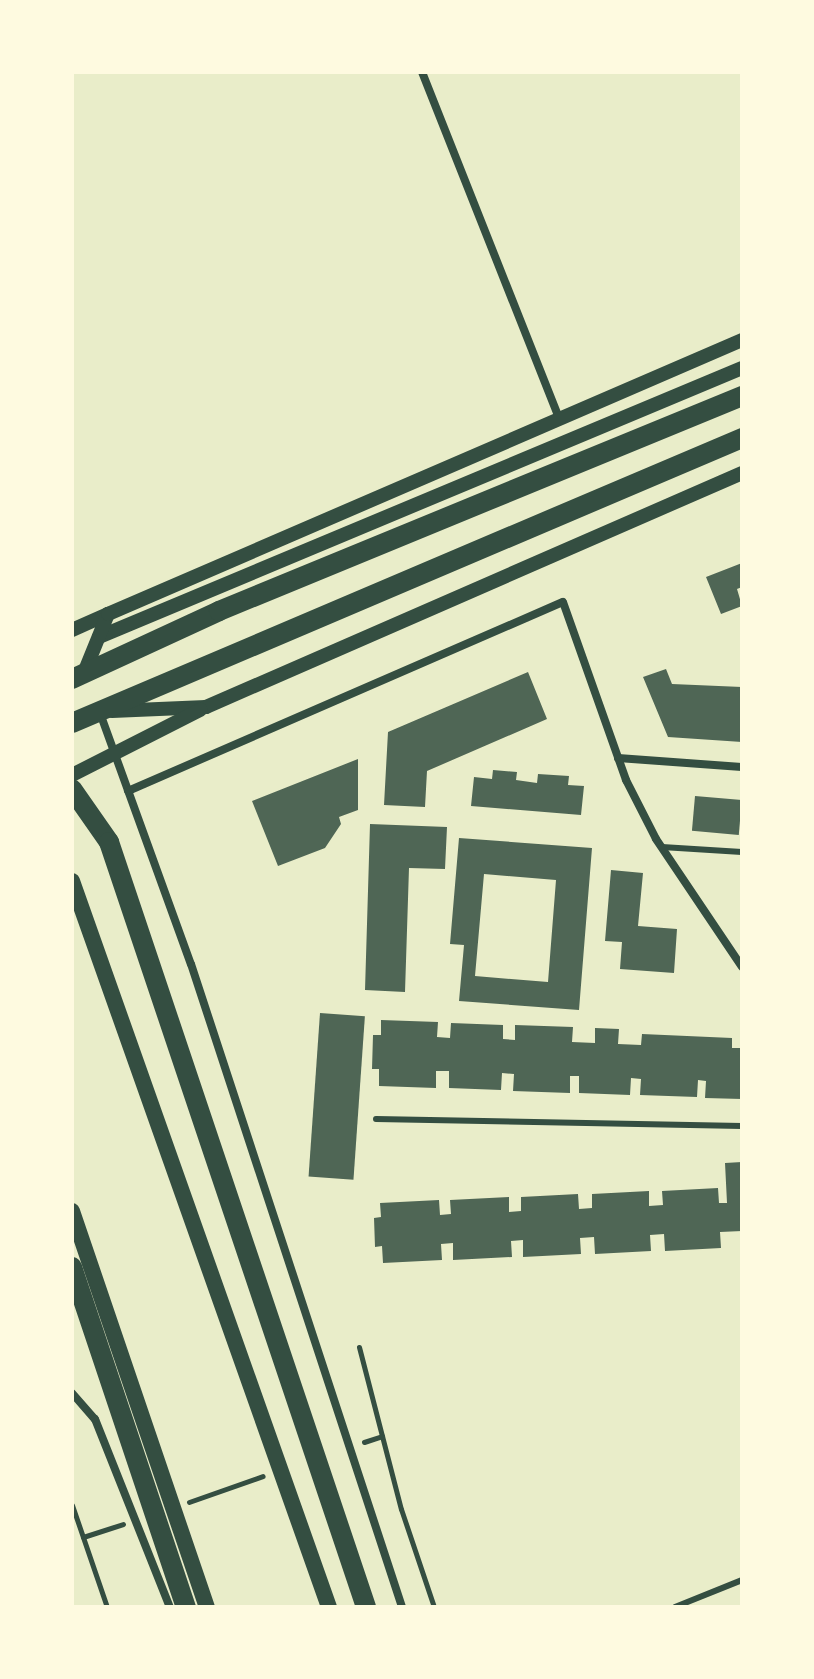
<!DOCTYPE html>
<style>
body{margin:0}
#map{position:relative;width:814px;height:1679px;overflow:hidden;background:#e9edc9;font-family:"DM Sans",sans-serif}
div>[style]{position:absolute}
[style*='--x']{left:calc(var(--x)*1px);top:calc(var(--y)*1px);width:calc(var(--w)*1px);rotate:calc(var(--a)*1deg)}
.building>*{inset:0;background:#4f6655;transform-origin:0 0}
.path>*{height:5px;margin:-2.5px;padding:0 2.5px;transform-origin:2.5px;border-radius:2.5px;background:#344e41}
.service>*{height:6px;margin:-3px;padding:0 3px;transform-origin:3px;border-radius:3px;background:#344e41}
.minor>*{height:8px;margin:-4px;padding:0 4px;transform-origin:4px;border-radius:4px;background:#344e41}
.tertiary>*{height:14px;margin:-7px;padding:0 7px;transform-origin:7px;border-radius:7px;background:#344e41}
.secondary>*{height:16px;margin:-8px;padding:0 8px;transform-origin:8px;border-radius:8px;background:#344e41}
.primary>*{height:20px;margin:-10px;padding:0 10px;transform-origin:10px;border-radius:10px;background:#344e41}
.trunk>*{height:20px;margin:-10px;padding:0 10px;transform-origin:10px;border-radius:10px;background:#344e41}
span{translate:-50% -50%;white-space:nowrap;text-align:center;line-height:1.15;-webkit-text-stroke:6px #fefae0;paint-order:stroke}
.frame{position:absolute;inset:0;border:74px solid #fefae0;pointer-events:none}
</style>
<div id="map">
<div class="building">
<div style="clip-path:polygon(742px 563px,742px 587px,737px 589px,742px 606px,721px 614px,706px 577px)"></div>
<div style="clip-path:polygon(666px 669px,672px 684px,742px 687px,742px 742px,668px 737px,643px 677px)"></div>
<div style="clip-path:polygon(528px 672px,547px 719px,427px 771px,425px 807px,384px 805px,388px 732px)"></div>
<div style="clip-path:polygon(358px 759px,358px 810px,339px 817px,341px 824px,325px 848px,278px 866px,252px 801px)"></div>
<div style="clip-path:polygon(493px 770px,517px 772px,516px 780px,537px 783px,538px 774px,569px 776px,568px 785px,584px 786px,581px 815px,471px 806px,474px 777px,492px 779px)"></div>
<div style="left:695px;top:796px;width:47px;height:35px;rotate:5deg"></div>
<div style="clip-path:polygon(370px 824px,447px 827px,445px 869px,409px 868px,405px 992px,365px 990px)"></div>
<div style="clip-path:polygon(evenodd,459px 838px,592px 848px,579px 1010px,459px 1001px,464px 945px,450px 944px,459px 838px,484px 874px,556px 880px,548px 982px,475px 976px,484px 874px)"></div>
<div style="clip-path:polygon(611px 870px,643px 873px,638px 926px,677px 929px,674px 973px,620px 969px,622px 942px,605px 941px)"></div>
<div style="left:320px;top:1013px;width:45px;height:164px;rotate:4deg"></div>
<div style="clip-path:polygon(381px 1020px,438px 1022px,437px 1037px,450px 1038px,451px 1023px,503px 1025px,503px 1039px,515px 1040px,515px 1025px,573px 1027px,572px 1042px,595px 1043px,595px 1028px,619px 1029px,618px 1044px,641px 1045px,642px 1034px,732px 1038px,732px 1048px,742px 1048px,742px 1099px,705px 1098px,706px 1081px,698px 1080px,697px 1097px,640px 1095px,641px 1079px,631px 1078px,630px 1095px,579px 1093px,579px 1076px,570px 1076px,570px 1093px,513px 1091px,514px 1074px,502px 1073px,501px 1090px,449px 1088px,449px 1071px,436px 1071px,436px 1088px,379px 1086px,379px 1069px,372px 1069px,373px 1035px,381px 1035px)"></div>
<div style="clip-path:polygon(742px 1162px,742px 1231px,720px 1232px,721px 1248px,665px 1251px,664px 1234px,650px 1235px,651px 1251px,595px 1254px,594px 1237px,580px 1238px,581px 1254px,523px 1257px,523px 1240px,511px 1241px,512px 1257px,453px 1260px,453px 1243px,441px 1244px,442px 1260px,383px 1263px,382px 1246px,375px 1247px,374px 1218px,381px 1217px,380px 1203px,439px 1200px,440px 1215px,451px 1214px,450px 1200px,509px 1197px,509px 1212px,521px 1211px,521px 1197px,578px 1194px,579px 1209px,592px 1208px,592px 1194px,649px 1191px,649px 1206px,663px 1205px,662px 1191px,718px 1188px,719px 1203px,727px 1203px,725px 1163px)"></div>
</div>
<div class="path">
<div style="--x:359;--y:1347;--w:167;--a:75.5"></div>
<div style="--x:401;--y:1509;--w:103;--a:71.4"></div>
<div style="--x:364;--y:1442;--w:19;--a:-18"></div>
<div style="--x:189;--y:1502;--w:78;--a:-19.4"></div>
<div style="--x:72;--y:1505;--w:108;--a:71.1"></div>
<div style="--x:83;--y:1537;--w:42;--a:-18"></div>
</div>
<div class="service">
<div style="--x:662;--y:847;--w:80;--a:3.6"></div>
<div style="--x:376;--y:1119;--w:366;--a:1.1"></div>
<div style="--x:675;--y:1607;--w:72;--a:-21.9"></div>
</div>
<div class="minor">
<div style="--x:422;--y:72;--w:370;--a:68.4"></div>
<div style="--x:100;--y:713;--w:267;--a:70.1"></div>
<div style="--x:191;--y:964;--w:677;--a:71.83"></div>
<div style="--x:618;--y:758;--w:124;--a:4.2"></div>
<div style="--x:128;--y:791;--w:474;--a:-23.5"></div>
<div style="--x:563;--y:602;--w:189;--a:70.5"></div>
<div style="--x:626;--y:780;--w:66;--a:63"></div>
<div style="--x:656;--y:839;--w:154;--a:56.1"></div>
<div style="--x:72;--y:1393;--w:35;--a:49"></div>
<div style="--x:95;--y:1419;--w:202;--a:68.3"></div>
</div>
<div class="tertiary">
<div style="--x:72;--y:630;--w:39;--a:-24"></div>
<div style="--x:99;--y:637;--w:697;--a:-22.7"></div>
<div style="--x:84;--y:673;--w:64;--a:-67.9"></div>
<div style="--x:108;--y:614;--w:691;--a:-23.37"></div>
<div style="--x:112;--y:711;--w:94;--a:-2.4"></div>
<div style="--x:206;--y:707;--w:585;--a:-23.58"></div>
<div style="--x:72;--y:775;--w:144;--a:-26.9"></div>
</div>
<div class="secondary">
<div style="--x:72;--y:881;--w:770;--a:70.51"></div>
<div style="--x:72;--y:1211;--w:418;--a:71.2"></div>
</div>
<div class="primary">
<div style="--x:72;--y:679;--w:162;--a:-24.8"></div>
<div style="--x:219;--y:611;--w:565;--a:-22.35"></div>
<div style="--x:72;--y:723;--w:728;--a:-23.04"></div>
</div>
<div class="trunk">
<div style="--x:72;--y:789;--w:65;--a:55.1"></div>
<div style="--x:109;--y:842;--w:807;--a:71.43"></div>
<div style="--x:72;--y:1267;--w:359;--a:71.5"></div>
</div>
<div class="frame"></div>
</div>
